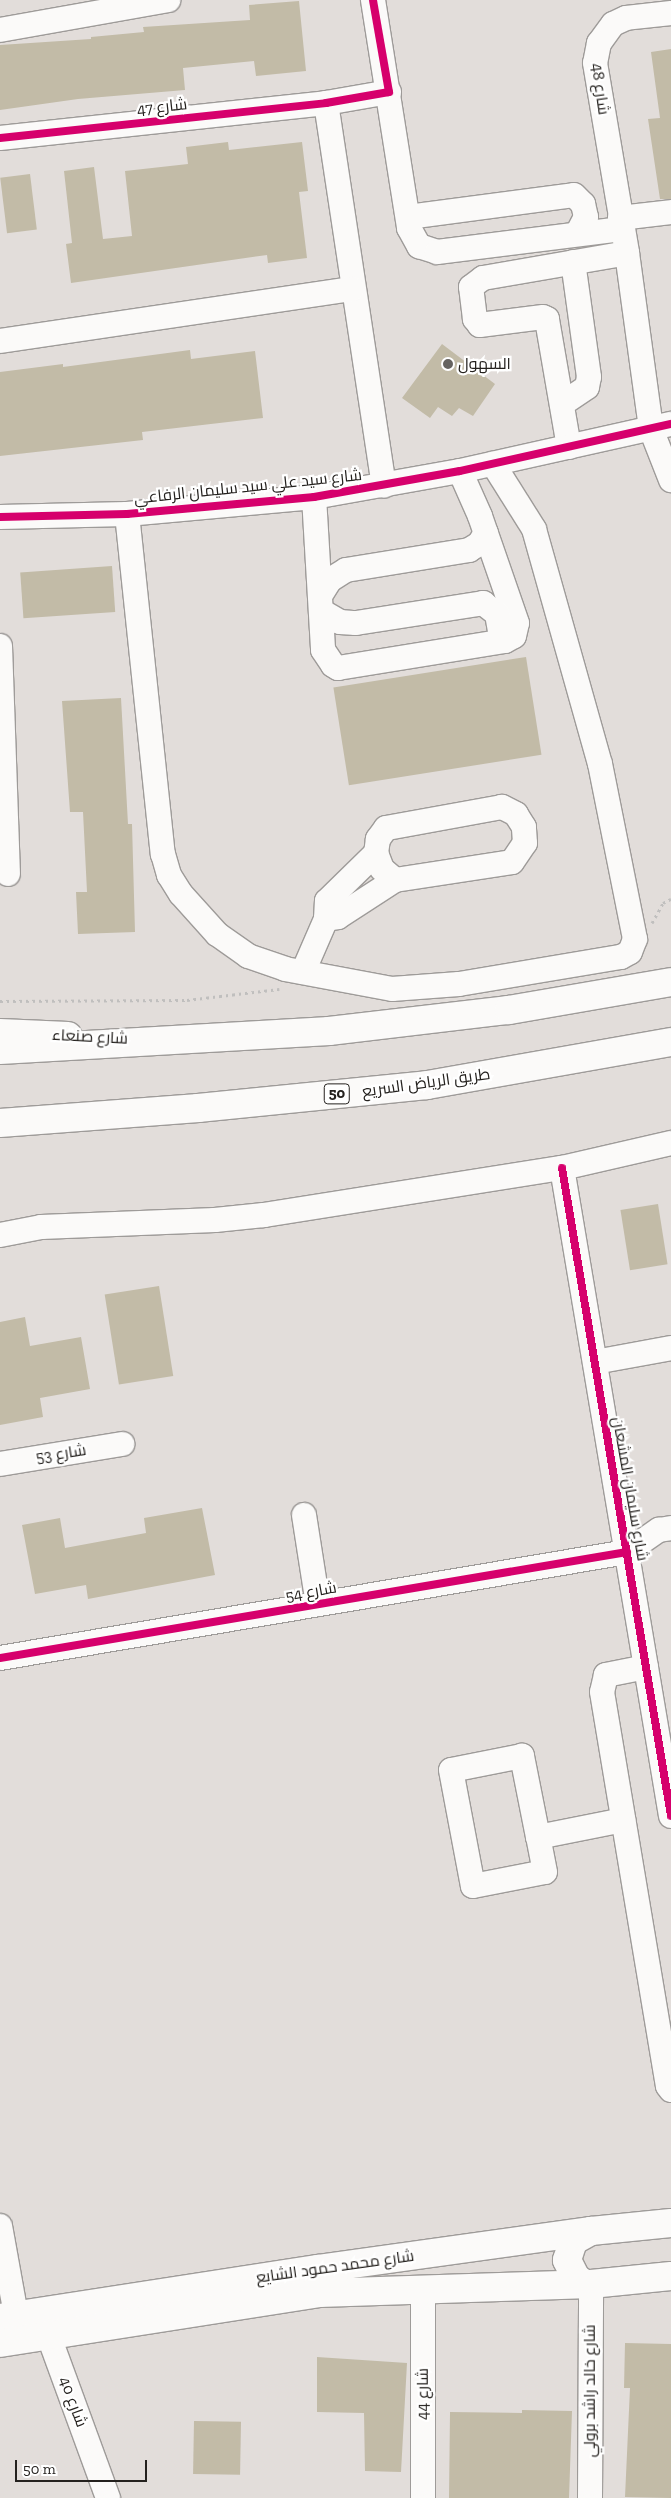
<!DOCTYPE html>
<meta charset="utf-8">
<style>
body{margin:0}
#map{position:relative;width:671px;height:2498px;overflow:hidden;background:#e2ddda;font-family:"Zilla Slab",Cairo,serif}
div>[style]{position:absolute}
[style*='--x']{left:calc(var(--x)*1px);top:calc(var(--y)*1px);width:calc(var(--w)*1px);rotate:calc(var(--a)*1deg)}
.building>*{inset:0;background:#c2bba7;transform-origin:0 0}
.path>*{height:3px;margin-top:-1.5px;transform-origin:0;background:repeating-linear-gradient(90deg,#c0bfbe 0 2.5px,transparent 0 6.5px)}
.roads{filter:drop-shadow(1px 0 #9e9b99) drop-shadow(-1px 0 #9e9b99) drop-shadow(0 1px #9e9b99) drop-shadow(0 -1px #9e9b99)}
.minor>*{height:24px;margin:-12px;padding:0 12px;transform-origin:12px;border-radius:12px;background:#fbfaf9}
.major>*{height:28px;margin:-14px;padding:0 14px;transform-origin:14px;border-radius:14px;background:#fbfaf9}
.highway>*{height:28px;margin:-14px;padding:0 14px;transform-origin:14px;border-radius:14px;background:#fbfaf9}
.cycleway>*{height:8px;margin:-4px;padding:0 4px;transform-origin:4px;border-radius:4px;background:#d6006c}
.dots>*{width:14px;height:14px;translate:-50% -50%;box-sizing:border-box;border:2px solid #fff;border-radius:50%}
span{translate:-50% -50%;white-space:nowrap;text-align:center;line-height:1.15;-webkit-text-stroke:4.5px #fff;paint-order:stroke}
.shield-label span{padding:1px 4px;background:#fff;border:1px solid;border-radius:4px;-webkit-text-stroke-width:0}
.shield-label{font-size:15px;color:#24211e;font-weight:700}
.street-label{font-size:16px;color:#24211e}
.poi-label{font-size:16px;color:#24211e}
.left{translate:0 -50%;text-align:left}
.scale{position:absolute;left:15px;top:2460px;width:132px;height:22px;box-sizing:border-box;border:2px solid #24211e;border-top:0;padding-left:6px;font-size:15px;line-height:18px;white-space:nowrap;color:#24211e;-webkit-text-stroke:4px #fff;paint-order:stroke}
</style>
<div id="map">
<div class="building">
<div style="clip-path:polygon(299px 1px,306px 71px,256px 76px,254px 61px,183px 68px,185px 90px,78px 99px,0 110px,0 45px,91px 39px,91px 37px,144px 32px,143px 27px,250px 20px,249px 5px)"></div>
<div style="clip-path:polygon(671px 49px,671px 199px,660px 199px,648px 119px,660px 118px,651px 52px)"></div>
<div style="clip-path:polygon(228px 142px,229px 150px,302px 142px,308px 191px,299px 192px,307px 258px,268px 263px,267px 255px,71px 283px,66px 244px,72px 243px,64px 171px,94px 167px,103px 239px,132px 236px,125px 171px,188px 164px,186px 147px)"></div>
<div style="left:30px;top:174px;width:56px;height:30px;rotate:83deg"></div>
<div style="clip-path:polygon(442px 344px,495px 384px,473px 416px,459px 408px,452px 416px,438px 407px,430px 418px,402px 398px)"></div>
<div style="clip-path:polygon(190px 350px,191px 359px,255px 351px,263px 418px,142px 432px,143px 440px,0 456px,0 372px,63px 364px,63px 367px)"></div>
<div style="left:112px;top:566px;width:46px;height:92px;rotate:86deg"></div>
<div style="left:526px;top:657px;width:99px;height:195px;rotate:81deg"></div>
<div style="clip-path:polygon(121px 698px,128px 824px,132px 824px,135px 932px,78px 934px,76px 892px,87px 892px,83px 812px,70px 812px,62px 701px)"></div>
<div style="left:658px;top:1204px;width:61px;height:38px;rotate:81deg"></div>
<div style="left:159px;top:1286px;width:91px;height:55px;rotate:81deg"></div>
<div style="clip-path:polygon(25px 1317px,30px 1346px,81px 1337px,90px 1389px,40px 1398px,43px 1417px,0 1425px,0 1322px)"></div>
<div style="clip-path:polygon(202px 1508px,215px 1575px,88px 1599px,86px 1585px,35px 1594px,22px 1525px,60px 1518px,65px 1548px,146px 1533px,144px 1518px)"></div>
<div style="clip-path:polygon(625px 2343px,671px 2344px,671px 2498px,625px 2497px,630px 2388px,624px 2388px)"></div>
<div style="clip-path:polygon(317px 2357px,407px 2363px,401px 2472px,365px 2471px,364px 2413px,317px 2412px)"></div>
<div style="clip-path:polygon(522px 2410px,572px 2411px,569px 2498px,449px 2498px,450px 2412px,522px 2413px)"></div>
<div style="left:194px;top:2421px;width:47px;height:53px;rotate:1deg"></div>
</div>
<div class="path">
<div style="--x:652;--y:923;--w:23;--a:-61"></div>
<div style="--x:663;--y:903;--w:9;--a:-27"></div>
<div style="--x:0;--y:1001;--w:187;--a:-0.3"></div>
<div style="--x:187;--y:1000;--w:93;--a:-6.8"></div>
</div>
<div class="roads">
<div class="minor">
<div style="--x:373;--y:0;--w:231;--a:81"></div>
<div style="--x:409;--y:228;--w:21;--a:61"></div>
<div style="--x:419;--y:246;--w:19;--a:18"></div>
<div style="--x:437;--y:252;--w:186;--a:-7.1"></div>
<div style="--x:671;--y:13;--w:45;--a:173.7"></div>
<div style="--x:626;--y:18;--w:14;--a:155"></div>
<div style="--x:613;--y:24;--w:24;--a:126"></div>
<div style="--x:599;--y:43;--w:20;--a:101"></div>
<div style="--x:595;--y:63;--w:193;--a:80.4"></div>
<div style="--x:627;--y:253;--w:178;--a:82.2"></div>
<div style="--x:651;--y:429;--w:55;--a:68.6"></div>
<div style="--x:0;--y:30;--w:171;--a:-10.1"></div>
<div style="--x:326;--y:103;--w:387;--a:81.4"></div>
<div style="--x:0;--y:138;--w:328;--a:-6.1"></div>
<div style="--x:326;--y:103;--w:64;--a:-9.9"></div>
<div style="--x:408;--y:217;--w:167;--a:-7.5"></div>
<div style="--x:574;--y:195;--w:13;--a:45"></div>
<div style="--x:583;--y:204;--w:13;--a:77"></div>
<div style="--x:586;--y:217;--w:19;--a:118"></div>
<div style="--x:620;--y:218;--w:51;--a:-6.7"></div>
<div style="--x:0;--y:341;--w:356;--a:-8.4"></div>
<div style="--x:562;--y:404;--w:30;--a:-34"></div>
<div style="--x:587;--y:387;--w:10;--a:-79"></div>
<div style="--x:589;--y:377;--w:116;--a:-97.9"></div>
<div style="--x:569;--y:447;--w:130;--a:-99.8"></div>
<div style="--x:547;--y:319;--w:4;--a:-153"></div>
<div style="--x:543;--y:317;--w:64;--a:172.8"></div>
<div style="--x:480;--y:325;--w:8;--a:-130"></div>
<div style="--x:475;--y:319;--w:32;--a:-97"></div>
<div style="--x:471;--y:287;--w:15;--a:-37"></div>
<div style="--x:483;--y:278;--w:146;--a:-9.8"></div>
<div style="--x:314;--y:497;--w:153;--a:86.6"></div>
<div style="--x:323;--y:650;--w:18;--a:56"></div>
<div style="--x:333;--y:665;--w:6;--a:31"></div>
<div style="--x:338;--y:668;--w:169;--a:-9.2"></div>
<div style="--x:505;--y:641;--w:10;--a:-29"></div>
<div style="--x:514;--y:636;--w:13;--a:-77"></div>
<div style="--x:517;--y:623;--w:113;--a:-109.1"></div>
<div style="--x:480;--y:516;--w:49;--a:-114"></div>
<div style="--x:127;--y:514;--w:342;--a:84"></div>
<div style="--x:163;--y:854;--w:22;--a:74"></div>
<div style="--x:169;--y:875;--w:22;--a:58"></div>
<div style="--x:181;--y:894;--w:54;--a:48"></div>
<div style="--x:217;--y:934;--w:38;--a:35"></div>
<div style="--x:248;--y:956;--w:39;--a:19"></div>
<div style="--x:285;--y:969;--w:109;--a:10.6"></div>
<div style="--x:392;--y:989;--w:67;--a:-4.3"></div>
<div style="--x:459;--y:984;--w:164;--a:-9.5"></div>
<div style="--x:621;--y:957;--w:10;--a:-29"></div>
<div style="--x:630;--y:952;--w:14;--a:-69"></div>
<div style="--x:635;--y:939;--w:178;--a:-101.3"></div>
<div style="--x:600;--y:764;--w:244;--a:-105.7"></div>
<div style="--x:534;--y:529;--w:77;--a:-122.2"></div>
<div style="--x:0;--y:517;--w:127;--a:-1.4"></div>
<div style="--x:127;--y:514;--w:188;--a:-5.2"></div>
<div style="--x:314;--y:497;--w:148;--a:-10.1"></div>
<div style="--x:460;--y:471;--w:216;--a:-12.6"></div>
<div style="--x:320;--y:596;--w:19;--a:-58"></div>
<div style="--x:330;--y:580;--w:19;--a:-32"></div>
<div style="--x:346;--y:570;--w:125;--a:-9.2"></div>
<div style="--x:469;--y:550;--w:12;--a:-31"></div>
<div style="--x:479;--y:544;--w:13;--a:-58"></div>
<div style="--x:321;--y:611;--w:22;--a:30"></div>
<div style="--x:340;--y:622;--w:16;--a:4"></div>
<div style="--x:356;--y:623;--w:129;--a:-8.9"></div>
<div style="--x:483;--y:603;--w:18;--a:38"></div>
<div style="--x:497;--y:614;--w:27;--a:80"></div>
<div style="--x:0;--y:646;--w:228;--a:88"></div>
<div style="--x:326;--y:919;--w:12;--a:-9"></div>
<div style="--x:338;--y:917;--w:68;--a:-33"></div>
<div style="--x:395;--y:880;--w:118;--a:-8.7"></div>
<div style="--x:512;--y:862;--w:23;--a:-56"></div>
<div style="--x:525;--y:843;--w:16;--a:-94"></div>
<div style="--x:524;--y:827;--w:15;--a:-122"></div>
<div style="--x:516;--y:814;--w:16;--a:-153"></div>
<div style="--x:502;--y:807;--w:118;--a:169.7"></div>
<div style="--x:386;--y:828;--w:14;--a:126"></div>
<div style="--x:378;--y:839;--w:14;--a:98"></div>
<div style="--x:376;--y:853;--w:17;--a:69"></div>
<div style="--x:382;--y:869;--w:17;--a:40"></div>
<div style="--x:303;--y:972;--w:58;--a:-66.5"></div>
<div style="--x:326;--y:919;--w:18;--a:-87"></div>
<div style="--x:327;--y:901;--w:69;--a:-44.4"></div>
<div style="--x:562;--y:1168;--w:657;--a:80.45"></div>
<div style="--x:0;--y:1235;--w:42;--a:-11"></div>
<div style="--x:41;--y:1227;--w:174;--a:-2.3"></div>
<div style="--x:215;--y:1220;--w:49;--a:-5.8"></div>
<div style="--x:264;--y:1215;--w:302;--a:-9"></div>
<div style="--x:562;--y:1168;--w:112;--a:-12.9"></div>
<div style="--x:595;--y:1362;--w:77;--a:-10.4"></div>
<div style="--x:0;--y:1464;--w:124;--a:-9.3"></div>
<div style="--x:304;--y:1515;--w:90;--a:81.1"></div>
<div style="--x:0;--y:1658;--w:636;--a:-9.6"></div>
<div style="--x:627;--y:1552;--w:39;--a:-35"></div>
<div style="--x:659;--y:1530;--w:12;--a:-9"></div>
<div style="--x:646;--y:1667;--w:41;--a:168.7"></div>
<div style="--x:606;--y:1675;--w:17;--a:103"></div>
<div style="--x:602;--y:1692;--w:399;--a:80.5"></div>
<div style="--x:668;--y:2086;--w:5;--a:53"></div>
<div style="--x:538;--y:1837;--w:83;--a:-101.2"></div>
<div style="--x:522;--y:1756;--w:72;--a:168.8"></div>
<div style="--x:451;--y:1770;--w:118;--a:79.3"></div>
<div style="--x:473;--y:1886;--w:73;--a:-11"></div>
<div style="--x:545;--y:1872;--w:36;--a:-101"></div>
<div style="--x:538;--y:1837;--w:87;--a:-11.3"></div>
<div style="--x:0;--y:2226;--w:90;--a:79.8"></div>
<div style="--x:48;--y:2334;--w:175;--a:69.9"></div>
<div style="--x:423;--y:2498;--w:208;--a:-90"></div>
<div style="--x:590;--y:2498;--w:214;--a:-89.7"></div>
</div>
<div class="major">
<div style="--x:0;--y:1033;--w:68;--a:2.5"></div>
<div style="--x:585;--y:2284;--w:11;--a:-146"></div>
<div style="--x:576;--y:2278;--w:20;--a:-117"></div>
<div style="--x:567;--y:2260;--w:20;--a:-72"></div>
<div style="--x:573;--y:2241;--w:21;--a:-29"></div>
<div style="--x:0;--y:2318;--w:321;--a:-8.8"></div>
<div style="--x:317;--y:2269;--w:277;--a:-7.9"></div>
<div style="--x:591;--y:2231;--w:80;--a:-5.7"></div>
<div style="--x:0;--y:2343;--w:323;--a:-8.9"></div>
<div style="--x:319;--y:2293;--w:272;--a:-1.9"></div>
<div style="--x:591;--y:2284;--w:80;--a:-5.7"></div>
</div>
<div class="highway">
<div style="--x:0;--y:1050;--w:330;--a:-3.3"></div>
<div style="--x:329;--y:1031;--w:181;--a:-6.7"></div>
<div style="--x:509;--y:1010;--w:164;--a:-9.8"></div>
<div style="--x:0;--y:1123;--w:199;--a:-4.3"></div>
<div style="--x:198;--y:1108;--w:230;--a:-5.7"></div>
<div style="--x:427;--y:1085;--w:248;--a:-10"></div>
</div>
</div>
<div class="cycleway">
<div style="--x:0;--y:138;--w:328;--a:-6.1"></div>
<div style="--x:326;--y:103;--w:64;--a:-9.9"></div>
<div style="--x:389;--y:92;--w:93;--a:-99.9"></div>
<div style="--x:0;--y:517;--w:127;--a:-1.4"></div>
<div style="--x:127;--y:514;--w:188;--a:-5.2"></div>
<div style="--x:314;--y:497;--w:148;--a:-10.1"></div>
<div style="--x:460;--y:471;--w:216;--a:-12.6"></div>
<div style="--x:562;--y:1168;--w:657;--a:80.45"></div>
<div style="--x:0;--y:1658;--w:636;--a:-9.6"></div>
</div>
<div class="dots">
<div style="left:448px;top:364px;background:#666360"></div>
</div>
<div class="shield-label">
<span style="left:337px;top:1094px">50</span>
</div>
<div class="street-label">
<span style="left:600px;top:89px;rotate:82deg">شارع 48</span>
<span style="left:162px;top:107px;rotate:-6deg">شارع 47</span>
<span style="left:248px;top:487px;rotate:-6deg">شارع سيد علي سيد سليمان الرفاعي</span>
<span style="left:90px;top:1037px;rotate:3deg">شارع صنعاء</span>
<span style="left:426px;top:1083px;rotate:-8deg">طريق الرياض السريع</span>
<span style="left:61px;top:1454px;rotate:-9deg">شارع 53</span>
<span style="left:630px;top:1489px;rotate:80deg">شارع سليمان المشعان</span>
<span style="left:311px;top:1592px;rotate:-10deg">شارع 54</span>
<span style="left:335px;top:2267px;rotate:-8deg">شارع محمد حمود الشايع</span>
<span style="left:590px;top:2391px;rotate:-90deg">شارع خالد راشد برولي</span>
<span style="left:423px;top:2394px;rotate:-90deg">شارع 44</span>
<span style="left:73px;top:2402px;rotate:70deg">شارع 40</span>
</div>
<div class="poi-label">
<span class="left" style="left:458px;top:364px">السهول</span>
</div>
<div class="scale">50 m</div>
</div>
